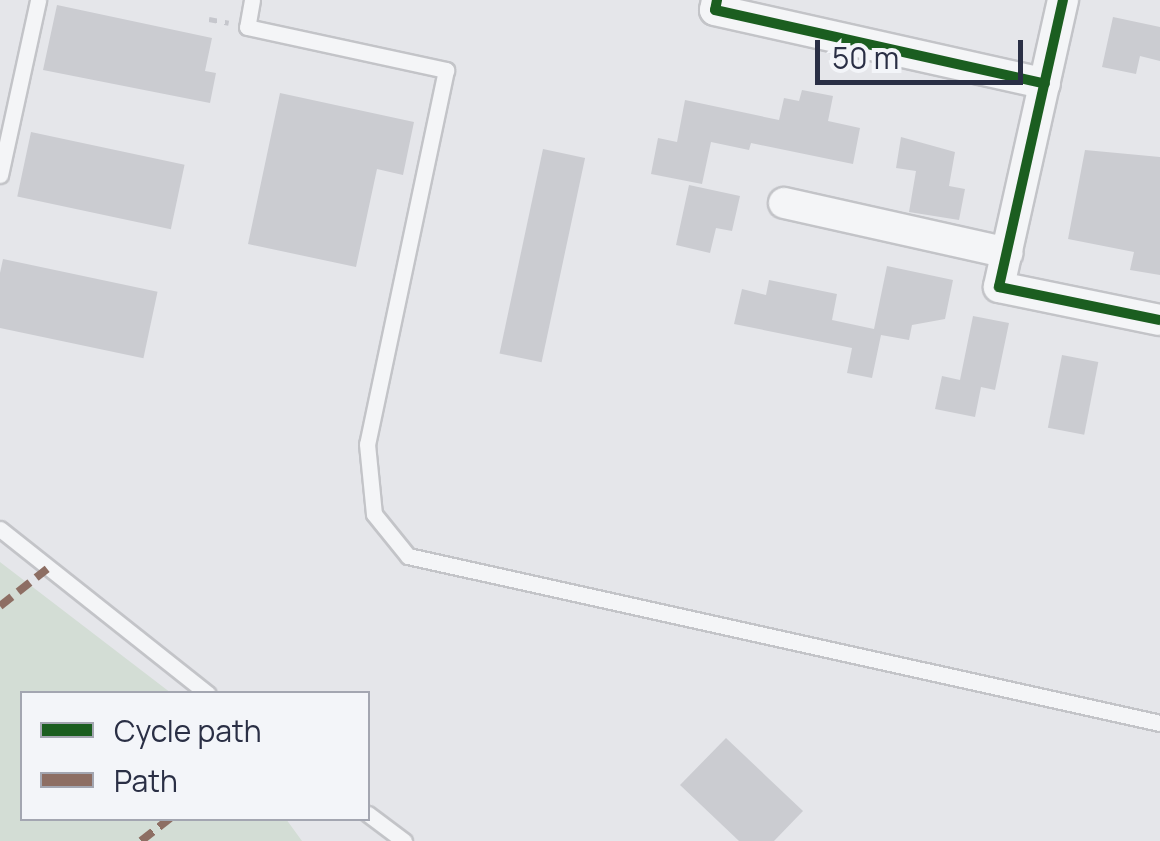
<!DOCTYPE html>
<style>
body{margin:0}
#map{position:relative;width:1160px;height:841px;overflow:hidden;background:#e5e6ea;font-family:Manrope,sans-serif}
div>[style]{position:absolute}
[style*='--x']{left:calc(var(--x)*1px);top:calc(var(--y)*1px);width:calc(var(--w)*1px);rotate:calc(var(--a)*1deg)}
.green>*{inset:0;background:#d3ddd5}
.building>*{inset:0;background:#cbccd1;transform-origin:0 0}
.path>*{height:5px;margin-top:-2.5px;transform-origin:0;background:repeating-linear-gradient(90deg,#c6c7cd 0 8px,transparent 0 16px)}
.roads{filter:drop-shadow(2px 0 #c3c4c8) drop-shadow(-2px 0 #c3c4c8) drop-shadow(0 2px #c3c4c8) drop-shadow(0 -2px #c3c4c8)}
.service>*{height:15px;margin:-7.5px;padding:0 7.5px;transform-origin:7.5px;border-radius:7.5px;background:#f4f5f7}
.minor>*{height:30px;margin:-15px;padding:0 15px;transform-origin:15px;border-radius:15px;background:#f4f5f7}
.quiet>*{height:8px;margin-top:-4px;transform-origin:0;background:repeating-linear-gradient(90deg,#8d6e63 0 15px,transparent 0 23px)}
.cycleway>*{height:10px;margin:-5px;padding:0 5px;transform-origin:5px;border-radius:5px;background:#1b5e20}
span{translate:-50% -50%;white-space:nowrap;text-align:center;line-height:1.15;-webkit-text-stroke:9px #f3f5f9;paint-order:stroke}
.legend{position:absolute;left:20px;top:691px;width:350px;height:130px;box-sizing:border-box;background:#f3f5f9;border:2px solid #a3a6b1;margin:0;padding:12px 18px;list-style:none;font-size:30px;color:#2a2f45}
.legend li{display:flex;align-items:center;gap:20px;height:50px}
.legend b{width:50px;border:2px solid #a3a6b1}
.scale{position:absolute;left:815px;top:40px;width:208px;height:45px;box-sizing:border-box;border:5px solid #2a2f45;border-top:0;padding-left:12px;font-size:30px;line-height:35px;white-space:nowrap;color:#2a2f45;-webkit-text-stroke:8px #f3f5f9;paint-order:stroke}
</style>
<div id="map">
<div class="green">
<div style="clip-path:polygon(0 562px,171px 693px,22px 694px,22px 818px,286px 819px,302px 841px,0 841px)"></div>
</div>
<div class="building">
<div style="clip-path:polygon(57px 5px,212px 38px,205px 71px,216px 73px,210px 103px,43px 70px)"></div>
<div style="clip-path:polygon(1113px 17px,1160px 27px,1160px 61px,1140px 56px,1136px 74px,1102px 67px)"></div>
<div style="clip-path:polygon(802px 90px,833px 96px,828px 121px,860px 128px,853px 164px,751px 143px,749px 150px,711px 142px,702px 184px,651px 174px,658px 138px,677px 142px,685px 100px,779px 120px,784px 98px,799px 101px)"></div>
<div style="clip-path:polygon(280px 93px,414px 122px,403px 175px,377px 169px,356px 267px,248px 244px)"></div>
<div style="left:31px;top:132px;width:157px;height:66px;rotate:12deg"></div>
<div style="clip-path:polygon(901px 137px,955px 152px,949px 186px,965px 189px,959px 220px,909px 212px,916px 171px,896px 168px)"></div>
<div style="left:543px;top:149px;width:43px;height:209px;rotate:12deg"></div>
<div style="clip-path:polygon(1085px 150px,1160px 157px,1160px 275px,1130px 270px,1134px 252px,1068px 239px)"></div>
<div style="clip-path:polygon(689px 185px,740px 196px,732px 231px,716px 228px,710px 253px,676px 245px)"></div>
<div style="left:3px;top:259px;width:158px;height:68px;rotate:12deg"></div>
<div style="clip-path:polygon(887px 266px,953px 280px,945px 319px,912px 325px,909px 340px,881px 335px,872px 378px,847px 373px,852px 348px,734px 324px,742px 289px,766px 295px,769px 280px,837px 294px,832px 320px,874px 329px)"></div>
<div style="clip-path:polygon(973px 316px,1009px 323px,995px 390px,981px 387px,975px 417px,935px 409px,942px 376px,960px 380px)"></div>
<div style="left:1062px;top:355px;width:37px;height:74px;rotate:11deg"></div>
<div style="clip-path:polygon(726px 738px,803px 811px,774px 841px,739px 841px,680px 785px)"></div>
</div>
<div class="path">
<div style="--x:209;--y:19;--w:20;--a:11"></div>
</div>
<div class="roads">
<div class="service">
<div style="--x:252;--y:0;--w:27;--a:100"></div>
<div style="--x:247;--y:27;--w:204;--a:12.2"></div>
<div style="--x:446;--y:70;--w:382;--a:101.9"></div>
<div style="--x:367;--y:444;--w:70;--a:84.3"></div>
<div style="--x:374;--y:514;--w:54;--a:51"></div>
<div style="--x:408;--y:556;--w:770;--a:12.52"></div>
<div style="--x:0;--y:175;--w:179;--a:-77.7"></div>
<div style="--x:0;--y:529;--w:265;--a:38.4"></div>
<div style="--x:368;--y:814;--w:45;--a:36.9"></div>
</div>
<div class="minor">
<div style="--x:717;--y:0;--w:10;--a:101"></div>
<div style="--x:715;--y:10;--w:338;--a:12.6"></div>
<div style="--x:1063;--y:0;--w:294;--a:102.6"></div>
<div style="--x:999;--y:287;--w:164;--a:11.6"></div>
<div style="--x:784;--y:203;--w:229;--a:12.6"></div>
</div>
</div>
<div class="quiet">
<div style="--x:0;--y:606;--w:60;--a:-38.2"></div>
<div style="--x:141;--y:841;--w:37;--a:-38"></div>
</div>
<div class="cycleway">
<div style="--x:717;--y:0;--w:10;--a:101"></div>
<div style="--x:715;--y:10;--w:338;--a:12.6"></div>
<div style="--x:1063;--y:0;--w:294;--a:102.6"></div>
<div style="--x:999;--y:287;--w:164;--a:11.6"></div>
</div>
<ul class="legend">
<li><b style="height:12px;background:#1b5e20"></b>Cycle path</li>
<li><b style="height:12px;background:#8d6e63"></b>Path</li>
</ul>
<div class="scale">50 m</div>
</div>
